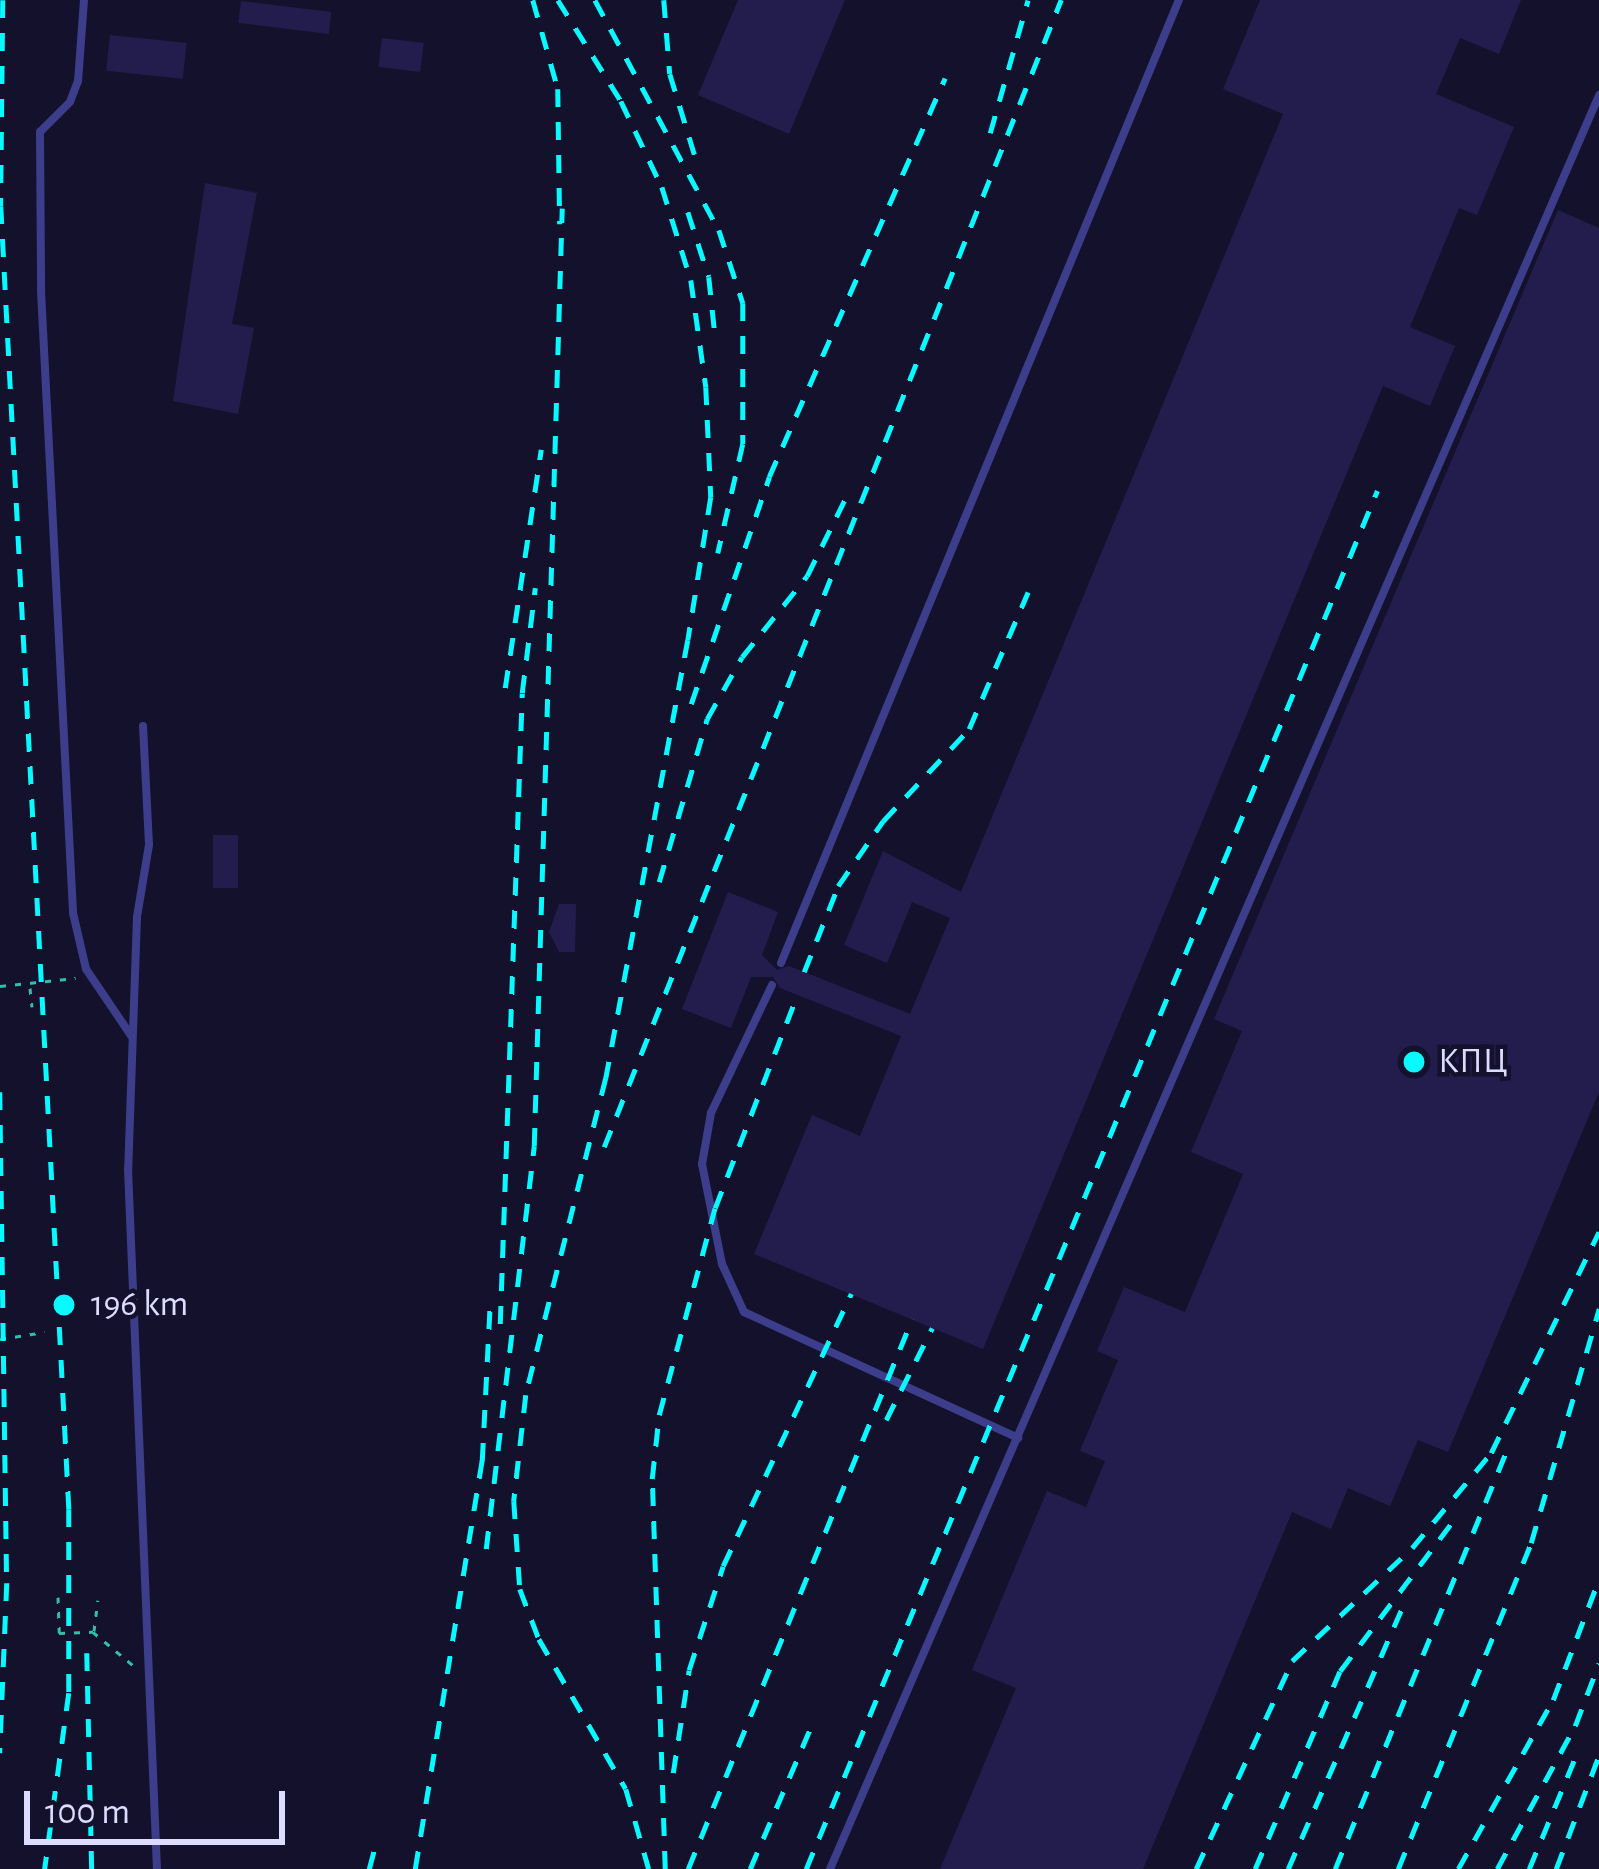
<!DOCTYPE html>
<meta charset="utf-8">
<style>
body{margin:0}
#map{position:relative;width:1599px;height:1869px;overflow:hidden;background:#14112c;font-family:"Alegreya Sans",sans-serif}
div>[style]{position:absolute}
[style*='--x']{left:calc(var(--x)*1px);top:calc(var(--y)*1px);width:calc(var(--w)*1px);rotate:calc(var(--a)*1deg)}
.building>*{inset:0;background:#231d4d;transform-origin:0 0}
.path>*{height:3px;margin-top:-1.5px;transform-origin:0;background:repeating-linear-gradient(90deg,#2fbfac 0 6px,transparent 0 15px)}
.service>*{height:8px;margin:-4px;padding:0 4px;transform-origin:4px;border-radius:4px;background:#3c3e8b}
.rail>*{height:4.5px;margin-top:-2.25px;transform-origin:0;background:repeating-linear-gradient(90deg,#08f9ff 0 18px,transparent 0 33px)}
.dots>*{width:33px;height:33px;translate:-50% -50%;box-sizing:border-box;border:6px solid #14112c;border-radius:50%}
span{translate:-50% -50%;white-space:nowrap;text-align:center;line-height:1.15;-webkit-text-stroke:9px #14112c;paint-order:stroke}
.poi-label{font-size:36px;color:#dddcff}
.left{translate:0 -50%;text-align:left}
.scale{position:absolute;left:24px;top:1791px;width:261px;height:54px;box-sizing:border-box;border:6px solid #dddcff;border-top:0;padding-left:15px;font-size:36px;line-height:42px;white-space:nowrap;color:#dddcff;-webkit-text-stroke:9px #14112c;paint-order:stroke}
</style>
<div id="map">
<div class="building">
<div style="clip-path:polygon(738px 0,845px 0,789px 134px,698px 95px)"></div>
<div style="clip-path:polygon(1260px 0,1521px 0,1499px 54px,1460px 38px,1436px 94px,1514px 127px,1477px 215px,1459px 208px,1410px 327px,1455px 346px,1430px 406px,1383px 386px,983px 1349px,754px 1254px,812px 1115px,860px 1136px,901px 1036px,780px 988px,773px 977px,751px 977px,731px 1028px,682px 1009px,728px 892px,778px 912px,762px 955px,777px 970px,789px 966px,910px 1014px,950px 918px,912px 902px,887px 963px,844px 945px,883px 851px,961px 892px,1283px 114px,1223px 89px)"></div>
<div style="left:241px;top:1px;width:91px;height:22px;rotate:7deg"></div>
<div style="left:110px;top:35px;width:77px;height:36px;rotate:6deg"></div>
<div style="left:382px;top:38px;width:42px;height:29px;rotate:7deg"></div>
<div style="clip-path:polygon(205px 183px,257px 193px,232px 324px,254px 328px,238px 414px,173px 401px)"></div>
<div style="clip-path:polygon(1558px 210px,1599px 228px,1599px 1092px,1448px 1452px,1418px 1440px,1390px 1506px,1348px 1488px,1331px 1529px,1292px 1512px,1143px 1869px,940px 1869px,1016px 1688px,972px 1670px,1047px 1491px,1086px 1507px,1105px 1461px,1080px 1451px,1118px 1360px,1097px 1351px,1124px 1287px,1185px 1312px,1243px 1174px,1191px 1152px,1242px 1031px,1214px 1019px)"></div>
<div style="left:213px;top:835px;width:25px;height:53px"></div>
<div style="clip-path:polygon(559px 904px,576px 904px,575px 952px,559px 952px,549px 932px)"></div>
</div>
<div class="path">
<div style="--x:0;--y:986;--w:76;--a:-6"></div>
<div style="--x:30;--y:988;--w:19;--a:84"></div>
<div style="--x:0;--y:1339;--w:45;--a:-9"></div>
<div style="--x:58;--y:1597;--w:36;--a:88"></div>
<div style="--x:59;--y:1633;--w:34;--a:-2"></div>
<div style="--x:93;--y:1632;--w:53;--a:39.7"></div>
<div style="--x:94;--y:1631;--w:31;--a:-83"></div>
</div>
<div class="service">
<div style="--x:84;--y:0;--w:81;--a:94.2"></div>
<div style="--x:78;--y:81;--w:22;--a:111"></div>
<div style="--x:70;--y:102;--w:42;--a:135"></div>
<div style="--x:40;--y:132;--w:159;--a:89.6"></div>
<div style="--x:41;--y:291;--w:623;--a:87.05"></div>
<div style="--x:73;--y:913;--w:57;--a:76.9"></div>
<div style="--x:86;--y:969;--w:82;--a:55.9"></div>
<div style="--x:143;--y:726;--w:119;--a:87.1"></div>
<div style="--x:149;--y:845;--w:73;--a:99.5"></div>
<div style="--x:137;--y:917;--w:252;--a:92"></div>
<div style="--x:128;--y:1169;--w:701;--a:87.63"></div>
<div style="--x:781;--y:963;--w:1042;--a:-67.55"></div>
<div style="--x:772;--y:985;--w:142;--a:115.5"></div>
<div style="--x:711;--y:1113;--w:52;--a:100"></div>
<div style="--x:702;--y:1164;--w:102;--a:78.7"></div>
<div style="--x:722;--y:1264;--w:53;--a:65.4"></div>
<div style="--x:744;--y:1312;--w:302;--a:24.7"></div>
<div style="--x:830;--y:1869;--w:1934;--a:-66.56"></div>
</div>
<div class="rail">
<div style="--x:3;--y:0;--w:206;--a:90.6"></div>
<div style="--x:1;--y:206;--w:1305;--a:87.01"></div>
<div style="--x:69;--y:1509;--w:184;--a:90"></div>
<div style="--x:69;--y:1693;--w:178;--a:97.8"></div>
<div style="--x:533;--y:0;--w:92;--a:74.3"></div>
<div style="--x:558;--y:89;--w:135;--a:89.2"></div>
<div style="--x:558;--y:0;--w:119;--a:58"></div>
<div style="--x:621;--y:101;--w:95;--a:64.5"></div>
<div style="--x:662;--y:187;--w:97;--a:72.7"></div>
<div style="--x:691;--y:280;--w:108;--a:82"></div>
<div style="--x:706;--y:387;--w:110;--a:87.4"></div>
<div style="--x:711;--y:497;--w:145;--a:99.1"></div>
<div style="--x:688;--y:640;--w:446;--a:100.6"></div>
<div style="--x:606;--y:1078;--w:327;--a:104.2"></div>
<div style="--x:526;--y:1395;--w:107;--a:96.5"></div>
<div style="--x:514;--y:1501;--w:88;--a:86.1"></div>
<div style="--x:520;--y:1589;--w:53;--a:69.2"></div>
<div style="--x:539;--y:1639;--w:173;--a:59.9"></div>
<div style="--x:626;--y:1789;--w:83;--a:74"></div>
<div style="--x:595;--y:0;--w:261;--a:61.7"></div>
<div style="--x:719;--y:230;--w:77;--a:71.8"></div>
<div style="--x:743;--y:303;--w:141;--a:90"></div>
<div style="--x:743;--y:444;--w:112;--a:102.9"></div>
<div style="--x:664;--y:0;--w:74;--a:85.4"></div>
<div style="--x:670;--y:74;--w:86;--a:73"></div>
<div style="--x:990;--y:133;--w:138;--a:-74.1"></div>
<div style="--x:688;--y:212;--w:68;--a:72.1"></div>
<div style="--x:709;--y:277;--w:57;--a:84"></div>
<div style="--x:505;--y:688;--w:241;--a:-81.4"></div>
<div style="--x:691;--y:704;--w:240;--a:-71"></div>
<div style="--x:769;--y:477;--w:436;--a:-66.2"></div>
<div style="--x:659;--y:882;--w:170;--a:-73.6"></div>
<div style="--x:707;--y:719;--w:71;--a:-60.6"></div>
<div style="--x:742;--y:657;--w:104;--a:-51.3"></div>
<div style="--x:807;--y:576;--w:90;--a:-63.7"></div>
<div style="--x:804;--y:972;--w:92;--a:-68.4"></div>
<div style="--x:838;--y:886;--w:79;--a:-55.3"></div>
<div style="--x:883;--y:821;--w:126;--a:-46.9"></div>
<div style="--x:969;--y:729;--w:149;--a:-66.7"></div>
<div style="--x:0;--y:1092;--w:491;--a:89.2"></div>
<div style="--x:7;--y:1583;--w:170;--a:92.4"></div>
<div style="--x:604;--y:1147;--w:1235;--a:-68.28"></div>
<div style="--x:500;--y:1324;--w:631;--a:-88"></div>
<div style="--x:522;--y:693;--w:106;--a:-82.9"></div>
<div style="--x:886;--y:1420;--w:103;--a:-63.4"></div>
<div style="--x:482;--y:1461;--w:156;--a:-87.1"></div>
<div style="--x:486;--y:1549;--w:406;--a:-83.2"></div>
<div style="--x:534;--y:1146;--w:938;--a:-88.29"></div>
<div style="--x:87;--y:1653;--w:216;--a:88.7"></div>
<div style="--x:673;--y:1773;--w:104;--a:-81.2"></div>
<div style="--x:689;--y:1670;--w:109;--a:-71.9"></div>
<div style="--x:723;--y:1566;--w:301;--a:-64.8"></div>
<div style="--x:369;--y:1869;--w:24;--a:-75"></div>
<div style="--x:415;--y:1869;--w:420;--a:-80.7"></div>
<div style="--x:665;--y:1869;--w:390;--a:-91.9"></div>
<div style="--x:652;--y:1479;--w:64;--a:-83.8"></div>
<div style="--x:659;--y:1415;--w:214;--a:-74.9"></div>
<div style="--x:715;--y:1208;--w:228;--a:-68.9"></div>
<div style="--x:688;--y:1869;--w:594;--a:-67.84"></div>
<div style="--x:750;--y:1869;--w:160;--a:-66.8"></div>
<div style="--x:806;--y:1869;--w:1492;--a:-67.49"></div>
<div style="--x:1196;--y:1869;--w:229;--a:-65.2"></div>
<div style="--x:1292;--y:1661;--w:165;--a:-43.3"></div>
<div style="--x:1412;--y:1548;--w:124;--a:-50.3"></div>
<div style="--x:1491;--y:1453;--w:246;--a:-64"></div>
<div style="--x:1255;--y:1869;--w:215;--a:-66.8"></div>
<div style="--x:1340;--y:1671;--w:188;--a:-53"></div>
<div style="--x:1288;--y:1869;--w:283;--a:-66.4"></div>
<div style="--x:1335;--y:1869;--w:450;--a:-67.7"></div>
<div style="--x:1398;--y:1869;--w:352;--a:-67.8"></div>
<div style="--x:1531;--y:1543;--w:244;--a:-73.8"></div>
<div style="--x:1458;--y:1869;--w:194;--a:-60.7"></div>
<div style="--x:1553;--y:1700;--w:129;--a:-69.2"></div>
<div style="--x:1497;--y:1869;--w:163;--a:-61.4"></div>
<div style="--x:1575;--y:1726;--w:67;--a:-69.1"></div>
<div style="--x:1529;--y:1869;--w:126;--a:-67.5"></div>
<div style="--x:1556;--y:1869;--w:122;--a:-69.3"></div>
</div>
<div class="dots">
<div style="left:1414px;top:1062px;background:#08f9ff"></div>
<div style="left:64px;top:1305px;background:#08f9ff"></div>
</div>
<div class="poi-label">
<span class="left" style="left:1438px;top:1062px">КПЦ</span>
<span class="left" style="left:91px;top:1305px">196 km</span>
</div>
<div class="scale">100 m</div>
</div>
